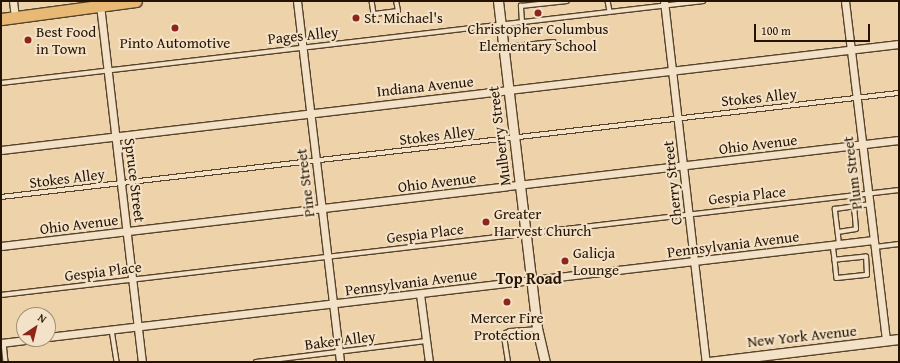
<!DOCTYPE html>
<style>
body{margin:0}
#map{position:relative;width:900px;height:363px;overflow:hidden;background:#eed2aa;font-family:"Gentium Book Plus",serif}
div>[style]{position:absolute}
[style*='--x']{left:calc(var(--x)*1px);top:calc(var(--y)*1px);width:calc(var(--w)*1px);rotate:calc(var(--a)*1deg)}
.roads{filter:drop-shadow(1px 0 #56432a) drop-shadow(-1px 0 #56432a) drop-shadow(0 1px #56432a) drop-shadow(0 -1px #56432a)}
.service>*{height:3.5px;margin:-1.75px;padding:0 1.75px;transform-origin:1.75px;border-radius:1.75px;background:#f4e2c8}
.minor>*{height:7px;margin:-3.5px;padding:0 3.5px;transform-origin:3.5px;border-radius:3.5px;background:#f4e2c8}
.tertiary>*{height:9px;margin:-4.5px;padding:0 4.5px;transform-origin:4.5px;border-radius:4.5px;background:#f4e2c8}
.primary>*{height:11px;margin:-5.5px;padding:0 5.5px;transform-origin:5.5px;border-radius:5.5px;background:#e7b975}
.dots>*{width:11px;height:11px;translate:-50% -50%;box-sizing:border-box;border:2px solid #f4e2c8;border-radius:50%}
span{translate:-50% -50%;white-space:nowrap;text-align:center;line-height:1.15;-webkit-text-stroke:4px #f4e2c8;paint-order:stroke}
.poi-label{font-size:15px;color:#241300}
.left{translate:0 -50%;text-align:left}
.street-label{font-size:15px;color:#241300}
.neighbourhood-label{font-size:16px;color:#241300;font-weight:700}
.frame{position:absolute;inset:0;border:2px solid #241300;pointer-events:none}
.north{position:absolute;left:16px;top:307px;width:40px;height:40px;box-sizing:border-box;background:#f4e2c8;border:1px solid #a18f78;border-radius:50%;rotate:35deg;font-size:11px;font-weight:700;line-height:16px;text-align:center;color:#241300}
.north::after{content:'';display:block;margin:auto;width:14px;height:18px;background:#8f2418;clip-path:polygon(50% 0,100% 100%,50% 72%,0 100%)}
.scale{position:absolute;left:754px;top:24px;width:116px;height:18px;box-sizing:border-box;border:2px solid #241300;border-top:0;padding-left:5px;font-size:12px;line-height:14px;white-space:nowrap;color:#241300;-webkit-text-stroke:3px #f4e2c8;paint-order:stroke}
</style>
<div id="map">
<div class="roads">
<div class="service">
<div style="--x:372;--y:1;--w:13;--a:81"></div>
<div style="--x:374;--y:14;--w:24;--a:-7"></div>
<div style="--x:398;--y:11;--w:10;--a:-101"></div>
<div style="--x:608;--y:1;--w:10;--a:79"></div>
<div style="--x:522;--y:22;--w:16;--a:-94"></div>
<div style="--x:521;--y:6;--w:46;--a:-6.2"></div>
<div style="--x:504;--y:47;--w:50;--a:-5.7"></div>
<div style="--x:1;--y:83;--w:707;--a:-6.66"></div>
<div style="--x:1;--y:197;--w:904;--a:-6.61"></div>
<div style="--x:838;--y:232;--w:18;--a:-9"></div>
<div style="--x:856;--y:229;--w:23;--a:-95"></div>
<div style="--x:839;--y:244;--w:35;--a:-97"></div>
<div style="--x:835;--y:209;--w:34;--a:-8"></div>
<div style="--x:833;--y:245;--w:15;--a:82"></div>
<div style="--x:835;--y:260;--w:18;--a:84"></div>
<div style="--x:837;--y:278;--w:30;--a:-6"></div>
<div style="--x:867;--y:275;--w:18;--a:-93"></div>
<div style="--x:866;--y:257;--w:31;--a:174"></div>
<div style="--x:875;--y:247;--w:24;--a:-7"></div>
<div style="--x:1;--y:295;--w:904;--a:-6.67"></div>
<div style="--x:112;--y:330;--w:32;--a:81"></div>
<div style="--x:4;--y:343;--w:19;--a:84"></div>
<div style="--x:256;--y:362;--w:171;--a:-7"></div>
<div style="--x:508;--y:362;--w:24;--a:-99"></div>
<div style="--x:504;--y:338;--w:5;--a:-68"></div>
<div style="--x:506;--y:333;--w:4;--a:-27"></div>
<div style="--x:510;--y:331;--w:26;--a:-4"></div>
</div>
<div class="minor">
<div style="--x:13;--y:1;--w:16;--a:83"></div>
<div style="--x:297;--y:1;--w:364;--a:83.2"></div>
<div style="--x:664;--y:1;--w:363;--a:83.4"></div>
<div style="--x:845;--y:1;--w:342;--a:83.1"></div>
<div style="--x:100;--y:5;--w:359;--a:83.3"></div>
<div style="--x:1;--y:150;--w:904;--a:-6.73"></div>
<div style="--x:1;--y:246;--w:904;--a:-6.73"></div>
<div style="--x:420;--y:294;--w:69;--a:82.5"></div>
<div style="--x:48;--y:337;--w:831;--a:-6.71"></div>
<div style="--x:1;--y:343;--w:34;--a:-7"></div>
</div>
<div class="tertiary">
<div style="--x:498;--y:1;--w:329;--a:83.2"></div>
<div style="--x:537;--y:328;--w:35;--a:77"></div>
<div style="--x:709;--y:362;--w:191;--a:-6.9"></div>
</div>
<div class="primary">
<div style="--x:1;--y:19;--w:136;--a:-7.6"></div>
</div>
</div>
<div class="dots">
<div style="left:538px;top:13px;background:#8f2418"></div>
<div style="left:356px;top:18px;background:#8f2418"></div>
<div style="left:175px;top:28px;background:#8f2418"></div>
<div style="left:28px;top:40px;background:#8f2418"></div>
<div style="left:486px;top:222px;background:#8f2418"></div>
<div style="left:565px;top:261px;background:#8f2418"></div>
<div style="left:507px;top:302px;background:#8f2418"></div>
</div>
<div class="poi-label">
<span class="left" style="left:364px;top:18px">St. Michael's</span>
<span style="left:538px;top:37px">Christopher Columbus<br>Elementary School</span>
<span class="left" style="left:36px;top:40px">Best Food<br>in Town</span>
<span style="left:175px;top:43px">Pinto Automotive</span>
<span class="left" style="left:494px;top:222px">Greater<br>Harvest Church</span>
<span class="left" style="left:573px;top:261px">Galicja<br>Lounge</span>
<span style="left:507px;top:326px">Mercer Fire<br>Protection</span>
</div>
<div class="street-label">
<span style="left:303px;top:35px;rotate:-6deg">Pages Alley</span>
<span style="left:425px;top:86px;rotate:-6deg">Indiana Avenue</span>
<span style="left:759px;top:97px;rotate:-6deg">Stokes Alley</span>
<span style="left:437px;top:135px;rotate:-7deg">Stokes Alley</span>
<span style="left:499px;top:136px;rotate:-97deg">Mulberry Street</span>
<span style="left:758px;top:144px;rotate:-7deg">Ohio Avenue</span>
<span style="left:852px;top:173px;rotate:-97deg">Plum Street</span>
<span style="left:67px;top:178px;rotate:-7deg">Stokes Alley</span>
<span style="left:135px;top:180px;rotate:83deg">Spruce Street</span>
<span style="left:437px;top:182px;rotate:-7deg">Ohio Avenue</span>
<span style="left:305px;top:183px;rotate:-97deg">Pine Street</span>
<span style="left:672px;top:183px;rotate:-96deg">Cherry Street</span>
<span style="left:747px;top:195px;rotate:-6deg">Gespia Place</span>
<span style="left:79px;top:224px;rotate:-7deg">Ohio Avenue</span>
<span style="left:425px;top:233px;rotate:-7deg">Gespia Place</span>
<span style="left:733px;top:244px;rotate:-7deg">Pennsylvania Avenue</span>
<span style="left:103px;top:271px;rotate:-7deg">Gespia Place</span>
<span style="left:411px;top:282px;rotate:-7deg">Pennsylvania Avenue</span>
<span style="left:802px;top:336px;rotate:-6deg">New York Avenue</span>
<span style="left:340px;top:340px;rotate:-7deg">Baker Alley</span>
</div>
<div class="neighbourhood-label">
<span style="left:529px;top:278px">Top Road</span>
</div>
<div class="frame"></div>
<div class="north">N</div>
<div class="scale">100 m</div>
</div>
